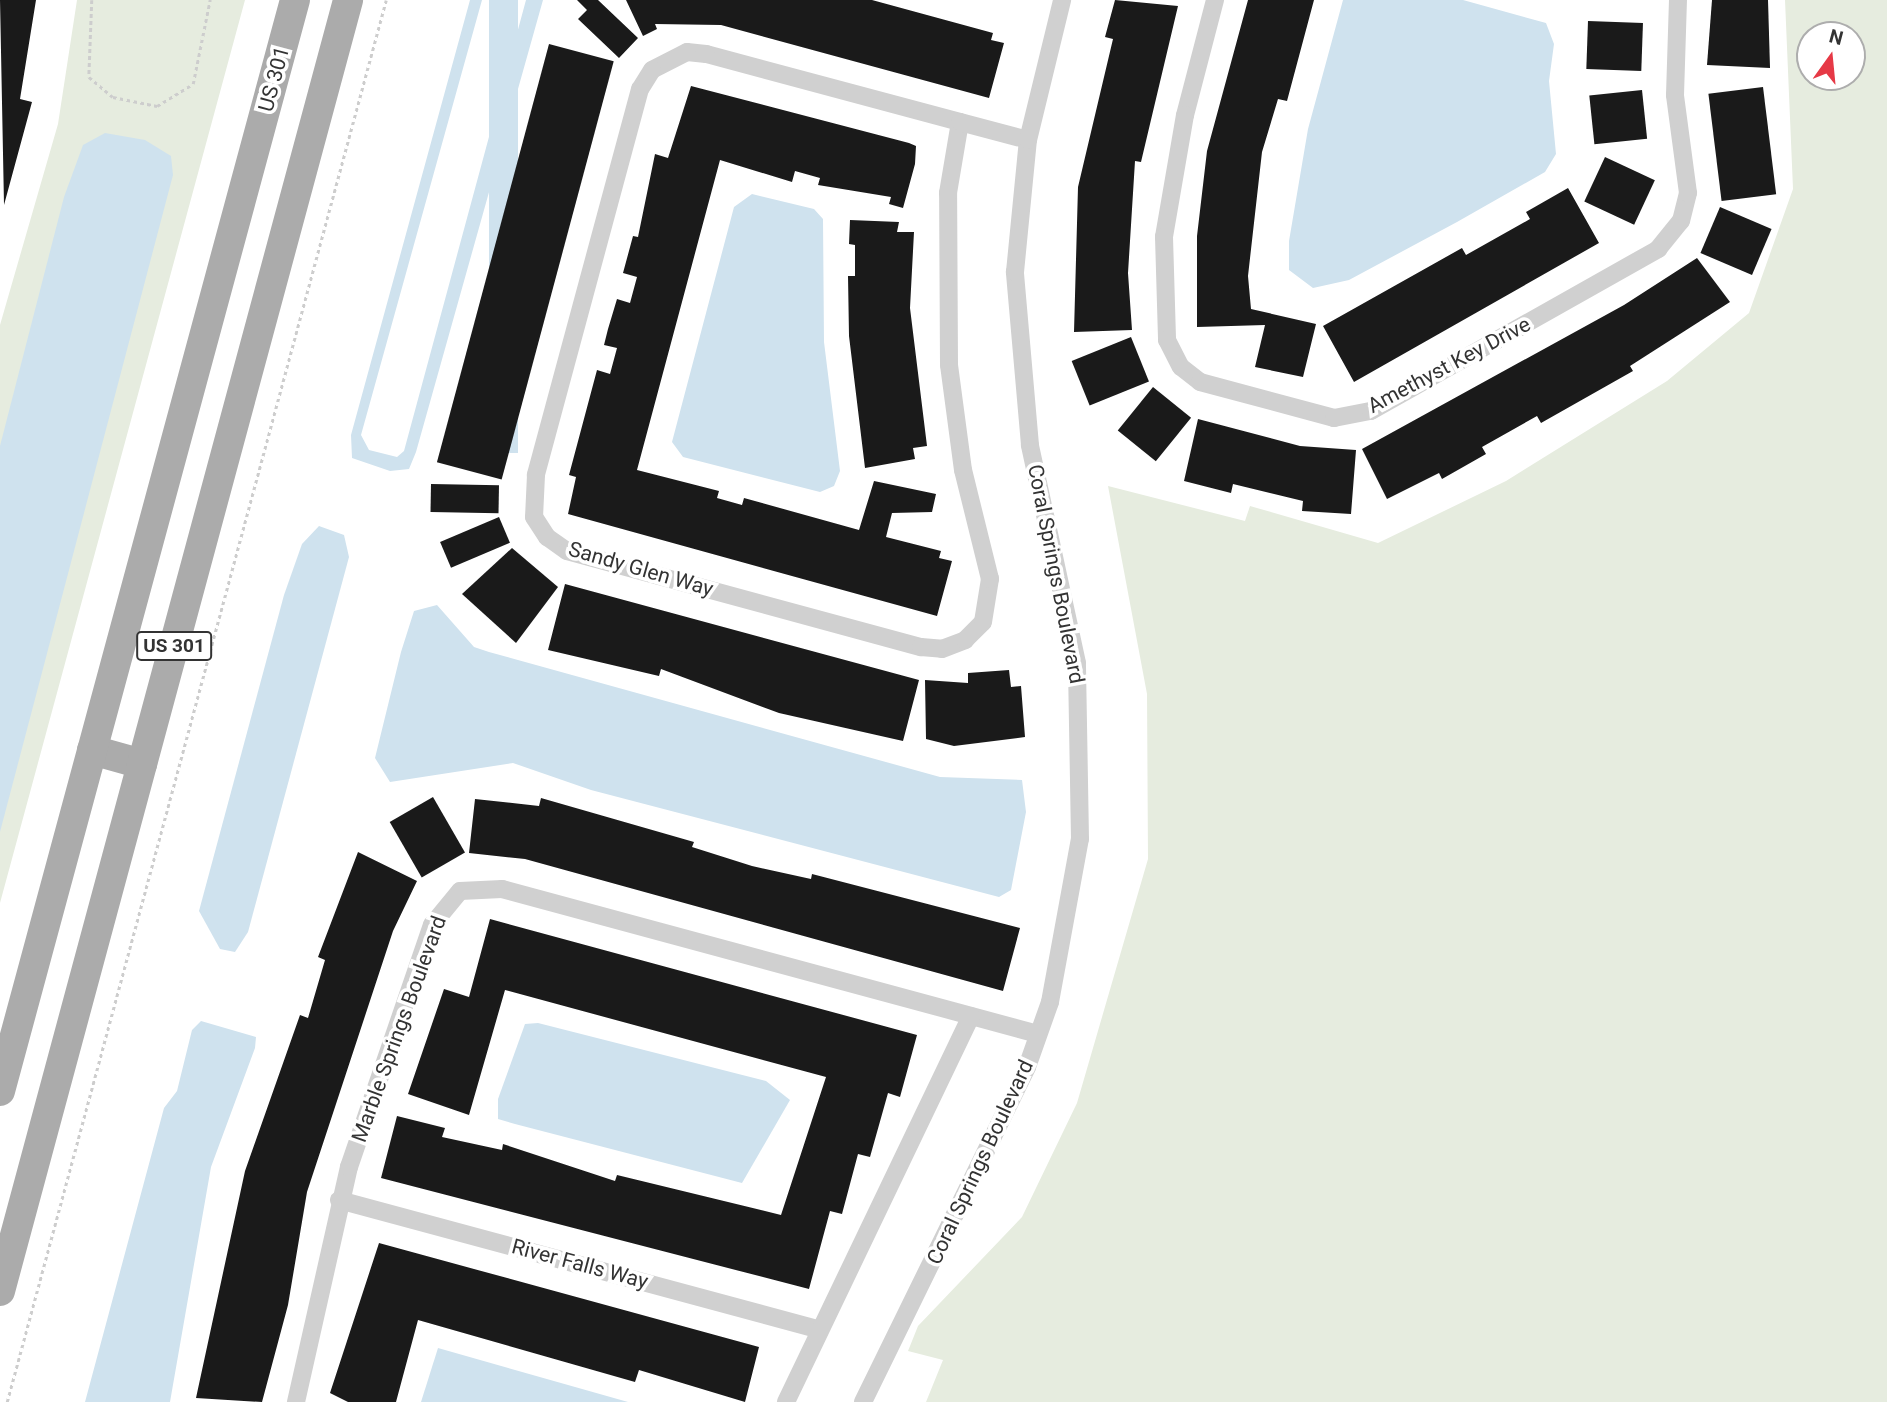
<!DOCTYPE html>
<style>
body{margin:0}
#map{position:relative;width:1887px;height:1402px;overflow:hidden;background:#fff;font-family:Roboto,sans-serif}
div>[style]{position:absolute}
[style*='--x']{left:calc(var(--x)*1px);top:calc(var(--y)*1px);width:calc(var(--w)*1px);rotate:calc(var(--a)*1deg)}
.green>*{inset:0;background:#e6ecdf}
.water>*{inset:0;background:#cfe2ee;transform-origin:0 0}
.building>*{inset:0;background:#1a1a1a;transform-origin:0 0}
.path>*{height:2.5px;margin-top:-1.25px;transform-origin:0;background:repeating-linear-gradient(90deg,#cdcdcd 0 3.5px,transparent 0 7px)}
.minor>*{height:18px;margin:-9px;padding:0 9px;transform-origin:9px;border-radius:9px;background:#d0d0d0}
.primary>*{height:30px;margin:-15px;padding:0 15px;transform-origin:15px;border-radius:15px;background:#ababab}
span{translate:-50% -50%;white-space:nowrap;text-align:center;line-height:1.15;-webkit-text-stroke:7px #fff;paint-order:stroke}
.shield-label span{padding:2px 5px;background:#fff;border:2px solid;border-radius:5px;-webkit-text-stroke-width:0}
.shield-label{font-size:19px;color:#333;font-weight:700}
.street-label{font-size:21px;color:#333}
.north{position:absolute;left:1796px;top:21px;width:70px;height:70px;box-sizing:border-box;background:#fff;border:2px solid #adadad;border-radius:50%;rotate:15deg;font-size:19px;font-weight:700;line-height:28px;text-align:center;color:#333}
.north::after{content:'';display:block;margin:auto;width:24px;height:32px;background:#e63946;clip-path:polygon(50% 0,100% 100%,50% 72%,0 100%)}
</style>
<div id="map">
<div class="green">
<div style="clip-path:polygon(77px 0,245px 0,0 903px,0 325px,58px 124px)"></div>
<div style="clip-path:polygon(evenodd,1785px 0,1887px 0,1887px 1402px,926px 1402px,943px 1360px,908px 1351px,918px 1326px,1022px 1217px,1077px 1103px,1148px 859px,1147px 694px,1108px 486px,1245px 521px,1250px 506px,1378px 543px,1506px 481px,1667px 381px,1749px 313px,1793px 189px,1785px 0,1810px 35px,1852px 35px,1852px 77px,1810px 77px,1810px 35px)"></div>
</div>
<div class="water">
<div style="clip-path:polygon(470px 0,482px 0,361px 435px,369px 450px,397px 457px,404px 451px,526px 0,543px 0,416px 452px,409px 469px,390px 471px,352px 458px,351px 435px)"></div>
<div style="left:489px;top:0;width:29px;height:453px"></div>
<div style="clip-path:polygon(1343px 0,1463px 0,1546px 23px,1554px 44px,1549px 81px,1556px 154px,1545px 172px,1457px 222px,1349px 280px,1313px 288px,1289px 270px,1289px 241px,1308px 129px)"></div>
<div style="clip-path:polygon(105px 133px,145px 140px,171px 156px,173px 175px,0 832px,0 446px,64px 197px,83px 145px)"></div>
<div style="clip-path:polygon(752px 194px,814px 209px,823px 219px,824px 342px,840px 471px,834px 486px,820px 492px,683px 457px,672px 442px,734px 207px)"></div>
<div style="clip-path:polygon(319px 526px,344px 535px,349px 557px,248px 932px,235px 952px,220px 949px,199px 911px,284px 595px,302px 544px)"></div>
<div style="clip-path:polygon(437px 605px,474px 647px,489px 652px,940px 777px,1022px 780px,1026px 812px,1011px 890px,999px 897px,591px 790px,513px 763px,390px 782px,375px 758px,401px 652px,414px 611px)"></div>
<div style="clip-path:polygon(201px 1021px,256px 1037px,255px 1048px,211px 1167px,170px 1402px,85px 1402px,164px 1108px,177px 1091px,192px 1030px)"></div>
<div style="clip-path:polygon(538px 1023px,766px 1081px,790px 1100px,742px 1183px,515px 1124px,498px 1119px,498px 1099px,525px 1024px)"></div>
<div style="clip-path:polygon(438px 1348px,628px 1402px,421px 1402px)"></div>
</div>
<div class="building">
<div style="clip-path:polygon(0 0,36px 0,20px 99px,32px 102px,4px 205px)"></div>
<div style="clip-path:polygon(577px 0,598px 0,638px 38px,619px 58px,578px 19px,587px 10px)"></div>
<div style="clip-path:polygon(626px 0,872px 0,993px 33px,991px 40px,1004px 43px,989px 98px,721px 25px,655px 24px,657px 29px,643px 36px)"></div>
<div style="clip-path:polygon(1115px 0,1178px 6px,1141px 162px,1135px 161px,1128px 273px,1132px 330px,1074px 332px,1078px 187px,1113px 39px,1105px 37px)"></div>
<div style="clip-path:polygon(1248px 0,1314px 0,1287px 101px,1278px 99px,1262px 152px,1248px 276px,1251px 309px,1316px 324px,1303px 377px,1255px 367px,1265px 325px,1197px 327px,1197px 236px,1207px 151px)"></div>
<div style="clip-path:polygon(1712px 0,1768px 0,1770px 68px,1707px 65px)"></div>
<div style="left:1588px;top:21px;width:55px;height:48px;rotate:2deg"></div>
<div style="left:549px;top:44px;width:67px;height:433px;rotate:15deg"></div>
<div style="clip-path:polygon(691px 86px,909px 143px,916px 146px,915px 164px,903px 208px,889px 204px,891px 197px,818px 185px,820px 178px,795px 171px,792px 182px,720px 160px,637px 470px,719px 491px,717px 498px,742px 505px,744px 498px,859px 530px,874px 481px,936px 494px,932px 512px,892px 513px,886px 537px,941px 551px,939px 558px,952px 561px,937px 616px,568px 514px,576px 477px,569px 475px,597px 370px,610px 374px,617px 348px,604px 345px,608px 329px,617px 299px,630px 303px,637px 277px,623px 273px,633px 236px,638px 237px,655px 154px,668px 158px)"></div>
<div style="left:1763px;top:87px;width:108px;height:55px;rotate:83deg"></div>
<div style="left:1642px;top:90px;width:49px;height:53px;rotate:84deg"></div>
<div style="left:1605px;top:157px;width:55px;height:49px;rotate:25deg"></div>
<div style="clip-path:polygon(1568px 188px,1599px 243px,1354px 382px,1323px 326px,1462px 248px,1466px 255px,1530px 219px,1526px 212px)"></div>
<div style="left:1720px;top:207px;width:56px;height:50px;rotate:23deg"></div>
<div style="clip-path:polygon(850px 220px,899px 222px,897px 232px,914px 232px,910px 308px,927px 446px,913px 448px,915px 459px,865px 468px,849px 336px,848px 276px,855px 276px,855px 245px,849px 244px)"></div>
<div style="clip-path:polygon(1697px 258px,1730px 302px,1630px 366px,1633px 371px,1541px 423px,1537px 416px,1482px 447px,1486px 454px,1442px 479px,1439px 473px,1387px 499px,1362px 449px,1624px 305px)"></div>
<div style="left:1131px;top:337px;width:48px;height:64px;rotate:68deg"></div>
<div style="left:1153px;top:387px;width:49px;height:56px;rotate:39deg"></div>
<div style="clip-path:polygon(1198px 419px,1300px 446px,1356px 450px,1351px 514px,1302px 511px,1303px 501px,1233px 484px,1231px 493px,1184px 481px)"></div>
<div style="left:431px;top:484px;width:68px;height:28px;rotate:1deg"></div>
<div style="left:499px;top:517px;width:28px;height:64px;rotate:67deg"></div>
<div style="clip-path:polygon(512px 548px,558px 587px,516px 643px,462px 594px)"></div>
<div style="clip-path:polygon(565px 584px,919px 680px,903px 741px,779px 713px,661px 669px,659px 676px,548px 650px)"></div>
<div style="clip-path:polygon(1009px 670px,1011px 687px,1021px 686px,1025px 737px,954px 746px,926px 739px,925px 680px,968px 683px,968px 673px)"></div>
<div style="left:433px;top:797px;width:64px;height:50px;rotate:60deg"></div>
<div style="clip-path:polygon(541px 798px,694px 842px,692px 847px,752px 866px,811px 879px,812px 874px,1020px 928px,1003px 991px,525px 859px,469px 853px,475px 799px,539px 806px)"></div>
<div style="clip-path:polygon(358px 852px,417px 881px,393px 931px,307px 1192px,288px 1305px,262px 1402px,196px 1398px,245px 1171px,300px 1015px,308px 1018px,325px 960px,318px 957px)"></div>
<div style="clip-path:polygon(490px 919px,917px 1035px,900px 1097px,888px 1093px,870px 1157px,858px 1154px,842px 1214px,830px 1211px,809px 1289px,381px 1178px,397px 1116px,445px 1128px,442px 1137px,502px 1150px,503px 1144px,615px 1181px,617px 1175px,781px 1215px,826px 1077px,505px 990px,469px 1115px,408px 1094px,444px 989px,469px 997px)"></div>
<div style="clip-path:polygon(379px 1243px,759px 1347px,745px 1402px,639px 1370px,635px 1382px,418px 1320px,396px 1402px,348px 1402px,330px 1393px)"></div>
</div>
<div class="path">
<div style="--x:92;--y:0;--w:77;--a:92.2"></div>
<div style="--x:89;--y:77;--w:31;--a:40"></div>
<div style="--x:113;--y:97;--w:45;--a:11.6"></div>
<div style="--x:157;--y:106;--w:42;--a:-31.4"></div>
<div style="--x:193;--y:84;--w:86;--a:-78.6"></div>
<div style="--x:7;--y:1402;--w:1452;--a:-74.87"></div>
</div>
<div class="minor">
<div style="--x:1215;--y:0;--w:119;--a:104.6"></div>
<div style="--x:1185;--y:115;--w:124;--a:99.8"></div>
<div style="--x:1164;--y:237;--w:103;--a:88.3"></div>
<div style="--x:1167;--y:340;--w:30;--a:63"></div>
<div style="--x:1181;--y:367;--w:24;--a:38"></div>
<div style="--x:1200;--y:382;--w:139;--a:15"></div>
<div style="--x:1334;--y:418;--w:38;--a:-11"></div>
<div style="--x:1371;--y:411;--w:330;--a:-29.4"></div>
<div style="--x:1658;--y:249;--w:36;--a:-51"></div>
<div style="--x:1681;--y:221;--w:29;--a:-76"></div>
<div style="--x:1688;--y:193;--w:99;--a:-97.6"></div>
<div style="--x:1675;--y:95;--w:95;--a:-88.2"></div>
<div style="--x:960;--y:122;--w:263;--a:-165"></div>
<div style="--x:706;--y:54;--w:19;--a:-174"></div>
<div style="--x:687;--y:52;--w:39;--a:153"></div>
<div style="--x:652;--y:70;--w:22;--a:122"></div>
<div style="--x:640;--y:89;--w:400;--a:105.1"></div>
<div style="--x:536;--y:475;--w:42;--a:92.7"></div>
<div style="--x:534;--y:517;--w:24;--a:57"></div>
<div style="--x:547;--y:537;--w:24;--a:35"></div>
<div style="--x:567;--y:551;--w:367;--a:15.2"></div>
<div style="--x:921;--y:647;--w:21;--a:5"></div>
<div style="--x:942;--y:649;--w:25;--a:-21"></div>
<div style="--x:965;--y:640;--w:25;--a:-45"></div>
<div style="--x:983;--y:622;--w:44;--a:-80.8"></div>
<div style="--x:990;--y:579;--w:112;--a:-103.9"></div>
<div style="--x:963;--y:470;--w:106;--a:-97.6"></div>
<div style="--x:949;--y:365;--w:172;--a:-90.3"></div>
<div style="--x:948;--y:193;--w:72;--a:-80.4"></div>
<div style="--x:960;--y:122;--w:70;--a:14.8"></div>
<div style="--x:339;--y:1200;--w:498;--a:15.1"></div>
<div style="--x:296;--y:1402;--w:241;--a:-77.3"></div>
<div style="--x:349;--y:1167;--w:256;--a:-71.1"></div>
<div style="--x:432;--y:925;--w:44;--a:-50.5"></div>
<div style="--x:460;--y:891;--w:42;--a:-2.7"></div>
<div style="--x:502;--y:889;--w:555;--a:15.14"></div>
<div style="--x:786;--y:1402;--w:428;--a:-64.4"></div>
<div style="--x:863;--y:1402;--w:373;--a:-63.9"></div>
<div style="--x:1027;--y:1067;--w:69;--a:-70.5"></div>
<div style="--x:1050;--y:1002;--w:166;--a:-79.6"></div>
<div style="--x:1080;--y:839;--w:176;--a:-91"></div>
<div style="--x:1077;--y:663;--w:223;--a:-102.2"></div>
<div style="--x:1030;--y:445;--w:174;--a:-95"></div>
<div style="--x:1015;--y:272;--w:133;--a:-84.4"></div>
<div style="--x:1028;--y:140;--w:144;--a:-76.3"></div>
</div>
<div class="primary">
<div style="--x:92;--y:750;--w:52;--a:15.6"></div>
<div style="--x:0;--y:1091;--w:1130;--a:-74.87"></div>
<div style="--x:0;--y:1291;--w:1337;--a:-74.91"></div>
</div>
<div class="shield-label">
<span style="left:174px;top:646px">US 301</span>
</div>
<div class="street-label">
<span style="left:274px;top:79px;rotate:-75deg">US 301</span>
<span style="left:1449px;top:365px;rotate:-28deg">Amethyst Key Drive</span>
<span style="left:641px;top:569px;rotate:16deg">Sandy Glen Way</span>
<span style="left:1056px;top:574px;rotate:79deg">Coral Springs Boulevard</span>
<span style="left:399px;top:1029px;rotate:-70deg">Marble Springs Boulevard</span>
<span style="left:980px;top:1162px;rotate:-65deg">Coral Springs Boulevard</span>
<span style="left:580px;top:1264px;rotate:15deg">River Falls Way</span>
</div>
<div class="north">N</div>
</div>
